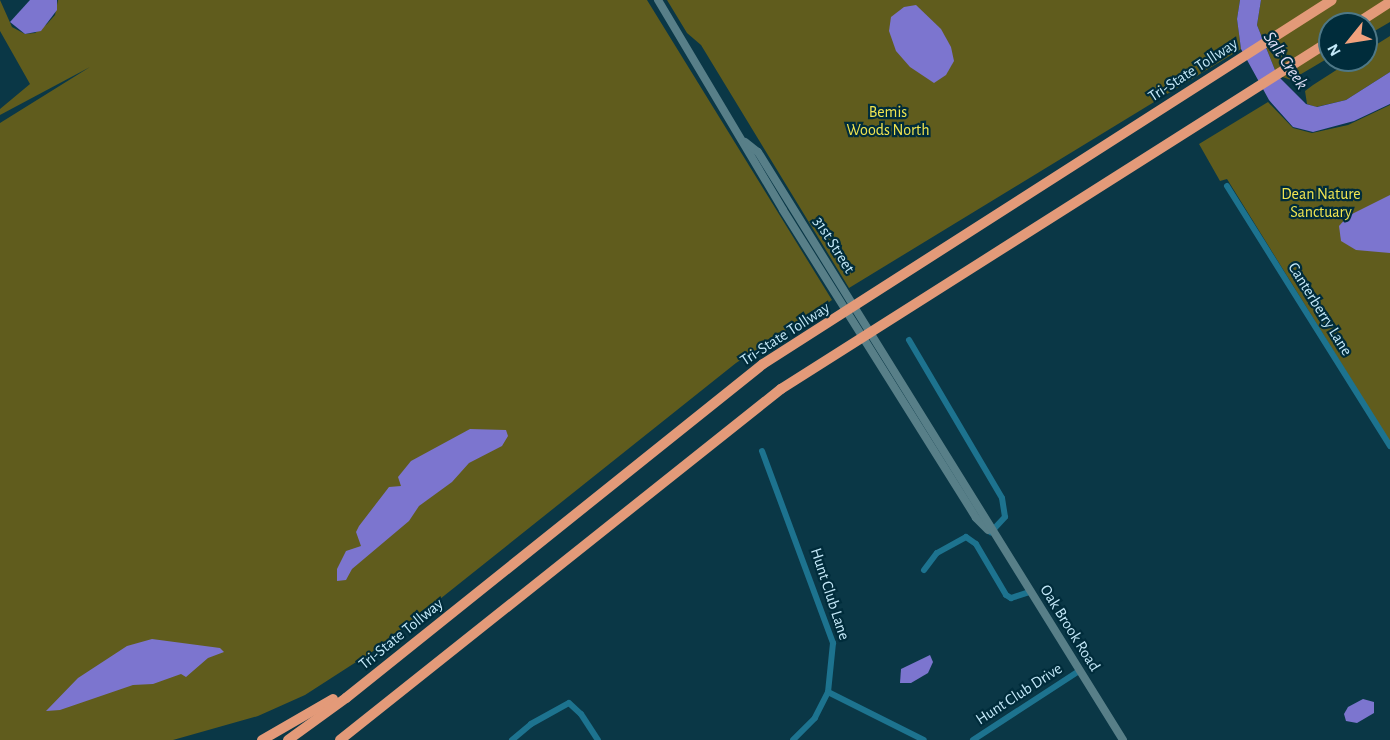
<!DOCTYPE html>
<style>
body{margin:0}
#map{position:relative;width:1390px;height:740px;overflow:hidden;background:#0a3746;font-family:"Alegreya Sans",sans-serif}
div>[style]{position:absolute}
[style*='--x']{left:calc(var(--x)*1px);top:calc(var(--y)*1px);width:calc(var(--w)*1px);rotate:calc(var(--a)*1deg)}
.green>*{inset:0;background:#605c1d}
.water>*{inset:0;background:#7c75cf}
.street>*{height:6px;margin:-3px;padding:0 3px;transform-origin:3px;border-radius:3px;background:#1d738f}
.secondary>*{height:8px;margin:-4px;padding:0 4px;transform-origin:4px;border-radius:4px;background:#587f88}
.highway>*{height:10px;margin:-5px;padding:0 5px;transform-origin:5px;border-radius:5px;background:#e39a79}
span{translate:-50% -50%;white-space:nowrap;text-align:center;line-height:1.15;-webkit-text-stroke:4.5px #002c3b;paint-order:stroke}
.street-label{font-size:16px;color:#c4e9f9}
.park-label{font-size:16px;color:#f0e551}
.water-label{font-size:18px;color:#dedef6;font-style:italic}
.north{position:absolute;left:1318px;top:12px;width:60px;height:60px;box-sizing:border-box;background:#002c3b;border:2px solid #4e7887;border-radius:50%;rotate:240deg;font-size:16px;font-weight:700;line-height:24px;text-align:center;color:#c4e9f9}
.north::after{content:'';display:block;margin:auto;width:21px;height:27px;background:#f1a17d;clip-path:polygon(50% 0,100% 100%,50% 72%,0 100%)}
</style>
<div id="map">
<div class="green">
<div style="clip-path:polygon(0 0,12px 27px,25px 34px,35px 33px,47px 24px,55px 15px,58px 0,647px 0,832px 300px,736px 363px,381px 646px,305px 695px,258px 716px,173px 740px,0 740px,0 123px,90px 67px,0 115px,0 109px,30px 84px,0 31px)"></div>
<div style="clip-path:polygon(667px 0,1240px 0,1237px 19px,1241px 49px,849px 288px,701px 45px,687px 33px)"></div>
<div style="clip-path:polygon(1261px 0,1390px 0,1390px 22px,1366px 36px,1366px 24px,1330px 24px,1330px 57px,1291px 80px,1277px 75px,1257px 25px)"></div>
<div style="clip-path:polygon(1390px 36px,1390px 72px,1346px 100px,1316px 107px,1307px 104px,1305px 91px,1313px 85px,1352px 60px,1366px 60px,1366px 51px)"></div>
<div style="clip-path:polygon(1268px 102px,1293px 128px,1312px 133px,1348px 125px,1390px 105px,1390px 442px,1227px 179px,1220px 181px,1199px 144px)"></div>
</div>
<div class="water">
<div style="clip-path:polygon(30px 0,57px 0,57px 10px,41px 31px,25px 34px,10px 22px)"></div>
<div style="clip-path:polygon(1240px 0,1261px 0,1257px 25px,1277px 75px,1306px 104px,1317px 107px,1346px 100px,1390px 72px,1390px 104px,1354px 121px,1313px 132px,1293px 127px,1269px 100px,1241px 49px,1237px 19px)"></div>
<div style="clip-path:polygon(916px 5px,941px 29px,951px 47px,954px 61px,946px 75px,934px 83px,910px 67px,896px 51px,889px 31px,891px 17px,904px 7px)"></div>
<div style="clip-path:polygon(1390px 195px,1390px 253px,1356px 250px,1341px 241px,1339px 226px,1348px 216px)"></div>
<div style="clip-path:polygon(470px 429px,506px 430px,508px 436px,502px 446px,469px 463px,452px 482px,419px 506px,409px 521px,352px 569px,346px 580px,337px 581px,337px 569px,346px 551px,361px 546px,356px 532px,359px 526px,389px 487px,401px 486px,398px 477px,411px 461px)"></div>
<div style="clip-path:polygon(152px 639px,220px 648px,224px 652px,208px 658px,186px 677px,181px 674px,153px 684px,133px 685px,60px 710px,46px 711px,78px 678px,127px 646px)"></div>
<div style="clip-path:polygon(930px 655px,933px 662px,928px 673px,911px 683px,900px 683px,901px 669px)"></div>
<div style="clip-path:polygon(1363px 699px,1374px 702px,1374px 713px,1357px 723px,1346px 721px,1344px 714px,1348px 707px)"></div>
</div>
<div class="street">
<div style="--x:1227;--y:186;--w:307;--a:57.9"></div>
<div style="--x:909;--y:340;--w:183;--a:59.5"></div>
<div style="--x:1002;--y:498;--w:19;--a:81"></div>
<div style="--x:1005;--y:517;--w:21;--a:133"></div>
<div style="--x:762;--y:451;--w:205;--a:69.7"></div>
<div style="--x:833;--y:643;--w:49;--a:95.8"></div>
<div style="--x:828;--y:692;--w:29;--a:117"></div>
<div style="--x:815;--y:718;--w:31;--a:135"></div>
<div style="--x:924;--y:570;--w:21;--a:-53"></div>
<div style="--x:937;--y:553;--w:33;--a:-29"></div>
<div style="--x:966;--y:537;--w:12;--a:35"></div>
<div style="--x:976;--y:544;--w:59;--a:59.5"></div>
<div style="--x:1006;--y:595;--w:6;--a:31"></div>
<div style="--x:1011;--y:598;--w:19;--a:-18"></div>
<div style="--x:828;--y:692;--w:107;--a:26.6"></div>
<div style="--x:512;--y:740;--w:25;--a:-40"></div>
<div style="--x:531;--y:724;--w:43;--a:-28.9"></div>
<div style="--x:569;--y:703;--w:16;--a:43"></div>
<div style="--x:581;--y:714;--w:31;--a:57"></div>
<div style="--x:973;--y:740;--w:126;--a:-33.1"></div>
</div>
<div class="secondary">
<div style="--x:658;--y:0;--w:244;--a:59.2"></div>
<div style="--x:783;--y:210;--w:363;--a:57.9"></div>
<div style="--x:976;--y:518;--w:17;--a:45"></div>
<div style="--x:745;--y:142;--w:16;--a:38"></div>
<div style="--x:758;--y:152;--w:692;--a:58.17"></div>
</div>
<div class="highway">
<div style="--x:1356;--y:24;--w:40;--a:-32.9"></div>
<div style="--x:262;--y:740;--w:82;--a:-30"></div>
<div style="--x:288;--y:740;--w:72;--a:-35.9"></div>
<div style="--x:346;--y:698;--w:534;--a:-38.69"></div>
<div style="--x:763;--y:364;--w:675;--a:-32.61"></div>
<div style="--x:340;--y:740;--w:564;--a:-38.52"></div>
<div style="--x:781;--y:389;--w:650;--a:-32.37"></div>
</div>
<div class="street-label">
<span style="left:1193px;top:70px;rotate:-33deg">Tri-State Tollway</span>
<span style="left:834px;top:245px;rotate:58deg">31st Street</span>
<span style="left:1320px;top:309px;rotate:58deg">Canterberry Lane</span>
<span style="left:785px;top:334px;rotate:-33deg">Tri-State Tollway</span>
<span style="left:830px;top:594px;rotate:72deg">Hunt Club Lane</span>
<span style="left:1070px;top:628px;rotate:58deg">Oak Brook Road</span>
<span style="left:401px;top:634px;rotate:-39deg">Tri-State Tollway</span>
<span style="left:1019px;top:694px;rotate:-33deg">Hunt Club Drive</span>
</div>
<div class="park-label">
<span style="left:888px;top:121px">Bemis<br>Woods North</span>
<span style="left:1321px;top:203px">Dean Nature<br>Sanctuary</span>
</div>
<div class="water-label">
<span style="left:1285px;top:61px;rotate:56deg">Salt Creek</span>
</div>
<div class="north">N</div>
</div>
